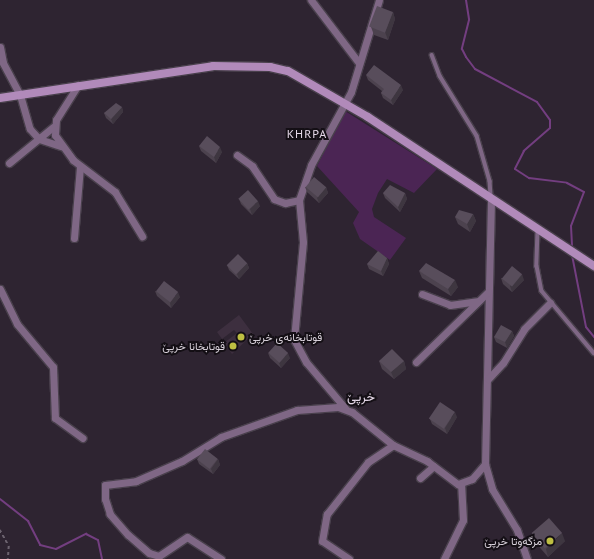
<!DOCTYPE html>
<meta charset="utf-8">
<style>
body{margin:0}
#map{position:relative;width:594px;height:559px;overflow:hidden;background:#2e2431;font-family:"PT Sans",Vazirmatn,sans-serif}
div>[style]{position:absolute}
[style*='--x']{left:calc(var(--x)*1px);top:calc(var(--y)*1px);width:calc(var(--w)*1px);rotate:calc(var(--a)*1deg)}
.built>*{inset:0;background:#3d2f3f}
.green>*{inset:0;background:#4b2554}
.stream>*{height:2px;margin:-1px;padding:0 1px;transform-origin:1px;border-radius:1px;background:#733e80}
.path>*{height:1.5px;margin-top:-0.75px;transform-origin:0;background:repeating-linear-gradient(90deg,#6c636f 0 3px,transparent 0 6px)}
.roads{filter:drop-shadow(1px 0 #49404c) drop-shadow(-1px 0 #49404c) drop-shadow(0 1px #49404c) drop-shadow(0 -1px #49404c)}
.lane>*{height:3.5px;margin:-1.75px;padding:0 1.75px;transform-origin:1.75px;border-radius:1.75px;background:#7f6785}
.street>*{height:7px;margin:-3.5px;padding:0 3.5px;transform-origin:3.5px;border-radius:3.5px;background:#7f6785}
.secondary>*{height:8px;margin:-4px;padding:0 4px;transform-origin:4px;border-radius:4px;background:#b18aba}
.wall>*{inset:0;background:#4c424e}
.shaded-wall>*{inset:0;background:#3e3640}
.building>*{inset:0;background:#584d5b;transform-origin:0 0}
.dots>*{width:11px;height:11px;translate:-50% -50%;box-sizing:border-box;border:2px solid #140f15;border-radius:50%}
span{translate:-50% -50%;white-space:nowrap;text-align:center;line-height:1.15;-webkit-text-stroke:4px #140f15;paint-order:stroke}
.poi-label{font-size:11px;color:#d9d2db}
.left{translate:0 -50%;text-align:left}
.right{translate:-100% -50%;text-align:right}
.neighbourhood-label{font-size:12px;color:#e5d8e8;letter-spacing:1px}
.quarter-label{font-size:13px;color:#e5d8e8}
</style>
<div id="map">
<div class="built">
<div style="clip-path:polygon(239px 315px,253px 334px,232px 354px,224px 343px,237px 333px,234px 330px,222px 339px,217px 332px)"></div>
</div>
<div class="green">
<div style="clip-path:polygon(345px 111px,437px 169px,414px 193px,387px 179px,378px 193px,372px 209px,374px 217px,406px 238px,390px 260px,360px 239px,353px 223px,359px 212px,317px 166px)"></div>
</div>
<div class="stream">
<div style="--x:466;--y:0;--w:20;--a:81"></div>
<div style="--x:469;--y:20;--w:30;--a:104"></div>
<div style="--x:462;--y:49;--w:9;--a:63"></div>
<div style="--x:466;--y:57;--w:15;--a:53"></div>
<div style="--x:475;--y:69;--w:70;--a:28"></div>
<div style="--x:537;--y:102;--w:22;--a:54"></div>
<div style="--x:550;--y:120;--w:8;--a:90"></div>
<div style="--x:550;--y:128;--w:35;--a:139"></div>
<div style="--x:524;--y:151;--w:20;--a:117"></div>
<div style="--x:515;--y:169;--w:17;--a:33"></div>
<div style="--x:529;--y:178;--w:38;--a:7"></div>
<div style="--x:567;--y:183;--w:19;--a:28"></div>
<div style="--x:584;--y:192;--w:36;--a:111"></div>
<div style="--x:571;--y:226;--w:22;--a:87"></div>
<div style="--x:572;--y:255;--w:73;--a:79"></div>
<div style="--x:586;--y:327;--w:13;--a:51"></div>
<div style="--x:0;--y:499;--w:36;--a:38"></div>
<div style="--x:28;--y:521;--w:27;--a:63"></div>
<div style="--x:40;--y:545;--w:16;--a:14"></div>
<div style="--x:56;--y:549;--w:34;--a:-27"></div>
<div style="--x:86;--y:534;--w:13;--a:27"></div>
<div style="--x:98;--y:540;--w:19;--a:78"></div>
</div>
<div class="path">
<div style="--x:0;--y:530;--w:18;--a:61"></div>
<div style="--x:9;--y:546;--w:13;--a:94"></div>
</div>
<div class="roads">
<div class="lane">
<div style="--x:432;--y:55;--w:22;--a:69"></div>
<div style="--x:440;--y:76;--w:70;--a:58.3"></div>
<div style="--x:477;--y:136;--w:47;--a:73.9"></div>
<div style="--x:490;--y:181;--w:16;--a:86"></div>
<div style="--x:538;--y:231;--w:35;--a:92"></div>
<div style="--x:537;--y:266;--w:25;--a:79"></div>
<div style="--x:542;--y:291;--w:81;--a:50"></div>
</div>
<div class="street">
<div style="--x:311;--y:0;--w:79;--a:52.7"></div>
<div style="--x:0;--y:47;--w:16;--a:79"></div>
<div style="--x:3;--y:63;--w:36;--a:62"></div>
<div style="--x:20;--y:95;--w:35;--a:74"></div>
<div style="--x:30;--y:129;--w:13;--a:48"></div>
<div style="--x:39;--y:139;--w:23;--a:18"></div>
<div style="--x:78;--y:85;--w:41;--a:122.2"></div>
<div style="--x:56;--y:120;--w:15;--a:94"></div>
<div style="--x:55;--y:135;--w:31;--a:54"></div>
<div style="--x:73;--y:160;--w:53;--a:37.3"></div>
<div style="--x:115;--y:192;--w:52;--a:58.5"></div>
<div style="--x:237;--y:155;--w:19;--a:36"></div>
<div style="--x:252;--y:166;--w:40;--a:56"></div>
<div style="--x:274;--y:199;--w:12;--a:20"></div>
<div style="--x:285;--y:203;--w:14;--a:-12"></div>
<div style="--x:9;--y:163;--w:57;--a:-39.3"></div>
<div style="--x:491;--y:200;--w:264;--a:91.3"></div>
<div style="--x:485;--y:464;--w:26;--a:74"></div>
<div style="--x:492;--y:489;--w:48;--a:58.6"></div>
<div style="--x:517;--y:530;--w:31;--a:71"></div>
<div style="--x:74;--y:238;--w:72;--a:-85.2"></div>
<div style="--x:0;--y:289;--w:39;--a:64"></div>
<div style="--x:17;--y:324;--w:56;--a:50.1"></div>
<div style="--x:53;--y:367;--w:51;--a:87.8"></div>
<div style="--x:55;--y:418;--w:34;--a:36"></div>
<div style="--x:422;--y:294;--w:30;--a:21"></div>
<div style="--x:450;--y:305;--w:27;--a:-8"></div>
<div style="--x:416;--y:362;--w:100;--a:-44.2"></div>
<div style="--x:488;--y:379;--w:22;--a:-47"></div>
<div style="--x:503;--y:363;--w:40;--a:-58"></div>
<div style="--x:524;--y:329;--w:37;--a:-45"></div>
<div style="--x:345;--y:408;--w:60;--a:-130.3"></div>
<div style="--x:306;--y:362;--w:26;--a:-118"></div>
<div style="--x:294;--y:339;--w:97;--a:-84.7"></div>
<div style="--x:303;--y:242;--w:42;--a:-95.4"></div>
<div style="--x:299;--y:200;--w:37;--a:-71"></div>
<div style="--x:311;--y:165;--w:83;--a:-61.3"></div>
<div style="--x:351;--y:92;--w:96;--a:-73.1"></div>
<div style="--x:420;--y:478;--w:18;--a:-41"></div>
<div style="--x:221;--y:559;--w:40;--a:-147.1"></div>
<div style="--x:187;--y:537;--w:34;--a:146"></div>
<div style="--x:159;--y:556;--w:10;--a:-163"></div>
<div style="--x:149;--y:553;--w:28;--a:-139"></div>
<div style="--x:128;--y:535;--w:28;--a:-131"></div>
<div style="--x:110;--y:514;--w:16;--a:-108"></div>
<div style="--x:105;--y:499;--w:14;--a:-90"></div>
<div style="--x:105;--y:485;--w:31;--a:-7"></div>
<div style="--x:136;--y:481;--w:50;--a:-23.5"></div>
<div style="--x:182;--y:461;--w:46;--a:-31.6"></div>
<div style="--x:221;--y:437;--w:81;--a:-19.6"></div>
<div style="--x:297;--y:410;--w:41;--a:-4.2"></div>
<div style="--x:338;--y:407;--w:15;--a:20"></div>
<div style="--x:352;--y:412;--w:53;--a:38.8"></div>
<div style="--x:393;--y:445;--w:38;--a:25"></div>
<div style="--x:427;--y:461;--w:39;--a:37"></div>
<div style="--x:458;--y:484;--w:15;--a:-20"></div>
<div style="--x:472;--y:479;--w:20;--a:-49"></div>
<div style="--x:349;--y:559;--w:32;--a:-146"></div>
<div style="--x:322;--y:541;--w:27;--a:-80"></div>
<div style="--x:327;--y:514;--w:66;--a:-51.7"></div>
<div style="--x:368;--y:462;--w:30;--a:-34"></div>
<div style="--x:444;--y:559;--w:43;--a:-64"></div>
<div style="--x:463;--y:520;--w:35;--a:-93"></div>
</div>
<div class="secondary">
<div style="--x:0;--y:98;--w:215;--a:-8.5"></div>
<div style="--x:213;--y:66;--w:57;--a:1"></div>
<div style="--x:270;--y:67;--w:18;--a:13"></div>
<div style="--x:288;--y:71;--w:92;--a:29.9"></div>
<div style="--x:368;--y:117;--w:271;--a:33.4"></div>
</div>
</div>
<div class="wall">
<div style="clip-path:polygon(393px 12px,395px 19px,388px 40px,374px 35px,371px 27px)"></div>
<div style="clip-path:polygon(366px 75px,403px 90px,393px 105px,383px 98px,381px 93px,382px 91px,368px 80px)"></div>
<div style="clip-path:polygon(122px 107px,123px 112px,113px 124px,106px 118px,104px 113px)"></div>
<div style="clip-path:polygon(199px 146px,222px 152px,216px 163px,201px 151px)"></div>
<div style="clip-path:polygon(305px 187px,326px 187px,328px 193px,319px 203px,307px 192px)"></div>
<div style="clip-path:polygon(383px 193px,405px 193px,407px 199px,400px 212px,385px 198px)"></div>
<div style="clip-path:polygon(239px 199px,260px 206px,252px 215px,241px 204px)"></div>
<div style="clip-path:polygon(473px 214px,476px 221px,470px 232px,458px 224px,455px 217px)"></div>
<div style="clip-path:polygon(387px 258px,389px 264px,383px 276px,369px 269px,367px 264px)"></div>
<div style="clip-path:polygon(247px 263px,249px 268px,239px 279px,229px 270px,227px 265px)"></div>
<div style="clip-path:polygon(419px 271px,458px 287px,451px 296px,422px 278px)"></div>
<div style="clip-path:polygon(501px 278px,524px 280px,512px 292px,503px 284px)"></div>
<div style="clip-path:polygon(155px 291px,180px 297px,171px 308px,157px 296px)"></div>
<div style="clip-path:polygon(512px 331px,514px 336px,507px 348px,496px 342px,494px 337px)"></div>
<div style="clip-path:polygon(268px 353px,290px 358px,281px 368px,270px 358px)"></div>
<div style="clip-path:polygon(379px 361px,404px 361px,406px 369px,394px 379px,382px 369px)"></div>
<div style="clip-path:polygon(457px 417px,447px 434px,432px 424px,430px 419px)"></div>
<div style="clip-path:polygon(197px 459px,218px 459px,220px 465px,213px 474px,199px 464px)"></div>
<div style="clip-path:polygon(532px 534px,565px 541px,548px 557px,535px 542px)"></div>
</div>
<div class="shaded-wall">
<div style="clip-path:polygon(393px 12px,395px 19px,388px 40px,385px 32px)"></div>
<div style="clip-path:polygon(401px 85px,403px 90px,393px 105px,391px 100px)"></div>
<div style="clip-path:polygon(122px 107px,123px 112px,113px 124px,111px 119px)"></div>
<div style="clip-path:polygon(220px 147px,222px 152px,216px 163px,214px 157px)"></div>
<div style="clip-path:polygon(326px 187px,328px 193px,319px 203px,317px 198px)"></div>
<div style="clip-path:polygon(405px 193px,407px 199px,400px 212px,398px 207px)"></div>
<div style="clip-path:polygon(258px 201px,260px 206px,252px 215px,250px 209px)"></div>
<div style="clip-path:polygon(473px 214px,476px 221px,470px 232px,467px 224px)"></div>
<div style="clip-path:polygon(387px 258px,389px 264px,383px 276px,381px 271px)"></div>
<div style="clip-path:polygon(247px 263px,249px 268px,239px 279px,237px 274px)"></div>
<div style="clip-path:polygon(522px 274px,524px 280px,512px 292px,510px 286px)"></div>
<div style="clip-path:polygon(455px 280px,458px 287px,451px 296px,448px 289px)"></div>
<div style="clip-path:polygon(178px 292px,180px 297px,171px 308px,170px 303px)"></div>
<div style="clip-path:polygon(512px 331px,514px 336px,507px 348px,505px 342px)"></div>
<div style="clip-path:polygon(288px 353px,290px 358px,281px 368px,279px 363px)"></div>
<div style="clip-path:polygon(404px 361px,406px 369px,394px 379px,391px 372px)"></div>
<div style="clip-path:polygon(455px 412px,457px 417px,447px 434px,445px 428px)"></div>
<div style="clip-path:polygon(218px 459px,220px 465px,213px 474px,211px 469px)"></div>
<div style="clip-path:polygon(562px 533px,565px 541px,548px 557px,546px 549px)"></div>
</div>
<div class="building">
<div style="left:377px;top:6px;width:17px;height:22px;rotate:21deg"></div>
<div style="clip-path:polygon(374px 65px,401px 85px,391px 100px,381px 93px,384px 89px,366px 75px)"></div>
<div style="clip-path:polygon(116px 103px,122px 107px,111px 119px,104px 113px)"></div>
<div style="clip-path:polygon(207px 136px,220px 147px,214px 157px,199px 146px)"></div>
<div style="left:314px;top:177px;width:16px;height:13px;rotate:40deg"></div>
<div style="clip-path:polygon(390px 185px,405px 193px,398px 207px,383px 193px)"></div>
<div style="left:248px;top:190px;width:15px;height:13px;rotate:48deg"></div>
<div style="clip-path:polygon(459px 210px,473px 214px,467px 224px,455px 217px)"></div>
<div style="clip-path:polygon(378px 251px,387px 258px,381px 271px,367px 264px)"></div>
<div style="left:238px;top:254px;width:13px;height:16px;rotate:45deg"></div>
<div style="clip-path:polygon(426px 263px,455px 280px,448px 289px,419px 271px)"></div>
<div style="left:512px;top:266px;width:13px;height:16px;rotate:39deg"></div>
<div style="left:164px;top:281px;width:18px;height:13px;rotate:38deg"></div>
<div style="clip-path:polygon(501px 325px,512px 331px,505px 342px,494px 337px)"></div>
<div style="left:277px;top:343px;width:15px;height:13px;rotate:42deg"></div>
<div style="clip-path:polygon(392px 349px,404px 361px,391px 372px,379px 361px)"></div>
<div style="left:440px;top:402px;width:18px;height:20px;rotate:34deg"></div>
<div style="left:205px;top:449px;width:16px;height:13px;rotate:38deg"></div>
<div style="left:549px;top:518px;width:20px;height:23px;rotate:49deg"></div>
</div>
<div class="dots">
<div style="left:241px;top:337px;background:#bebf42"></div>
<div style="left:233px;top:346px;background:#bebf42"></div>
<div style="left:550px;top:541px;background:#bebf42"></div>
</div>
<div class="poi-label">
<span class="left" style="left:249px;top:337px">قوتابخانەی خرپێ</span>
<span class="right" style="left:225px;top:346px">قوتابخانا خرپێ</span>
<span class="right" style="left:542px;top:541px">مزگەوتا خرپێ</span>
</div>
<div class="neighbourhood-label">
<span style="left:307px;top:134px">KHRPA</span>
</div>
<div class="quarter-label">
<span style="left:361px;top:397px">خرپێ</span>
</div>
</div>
